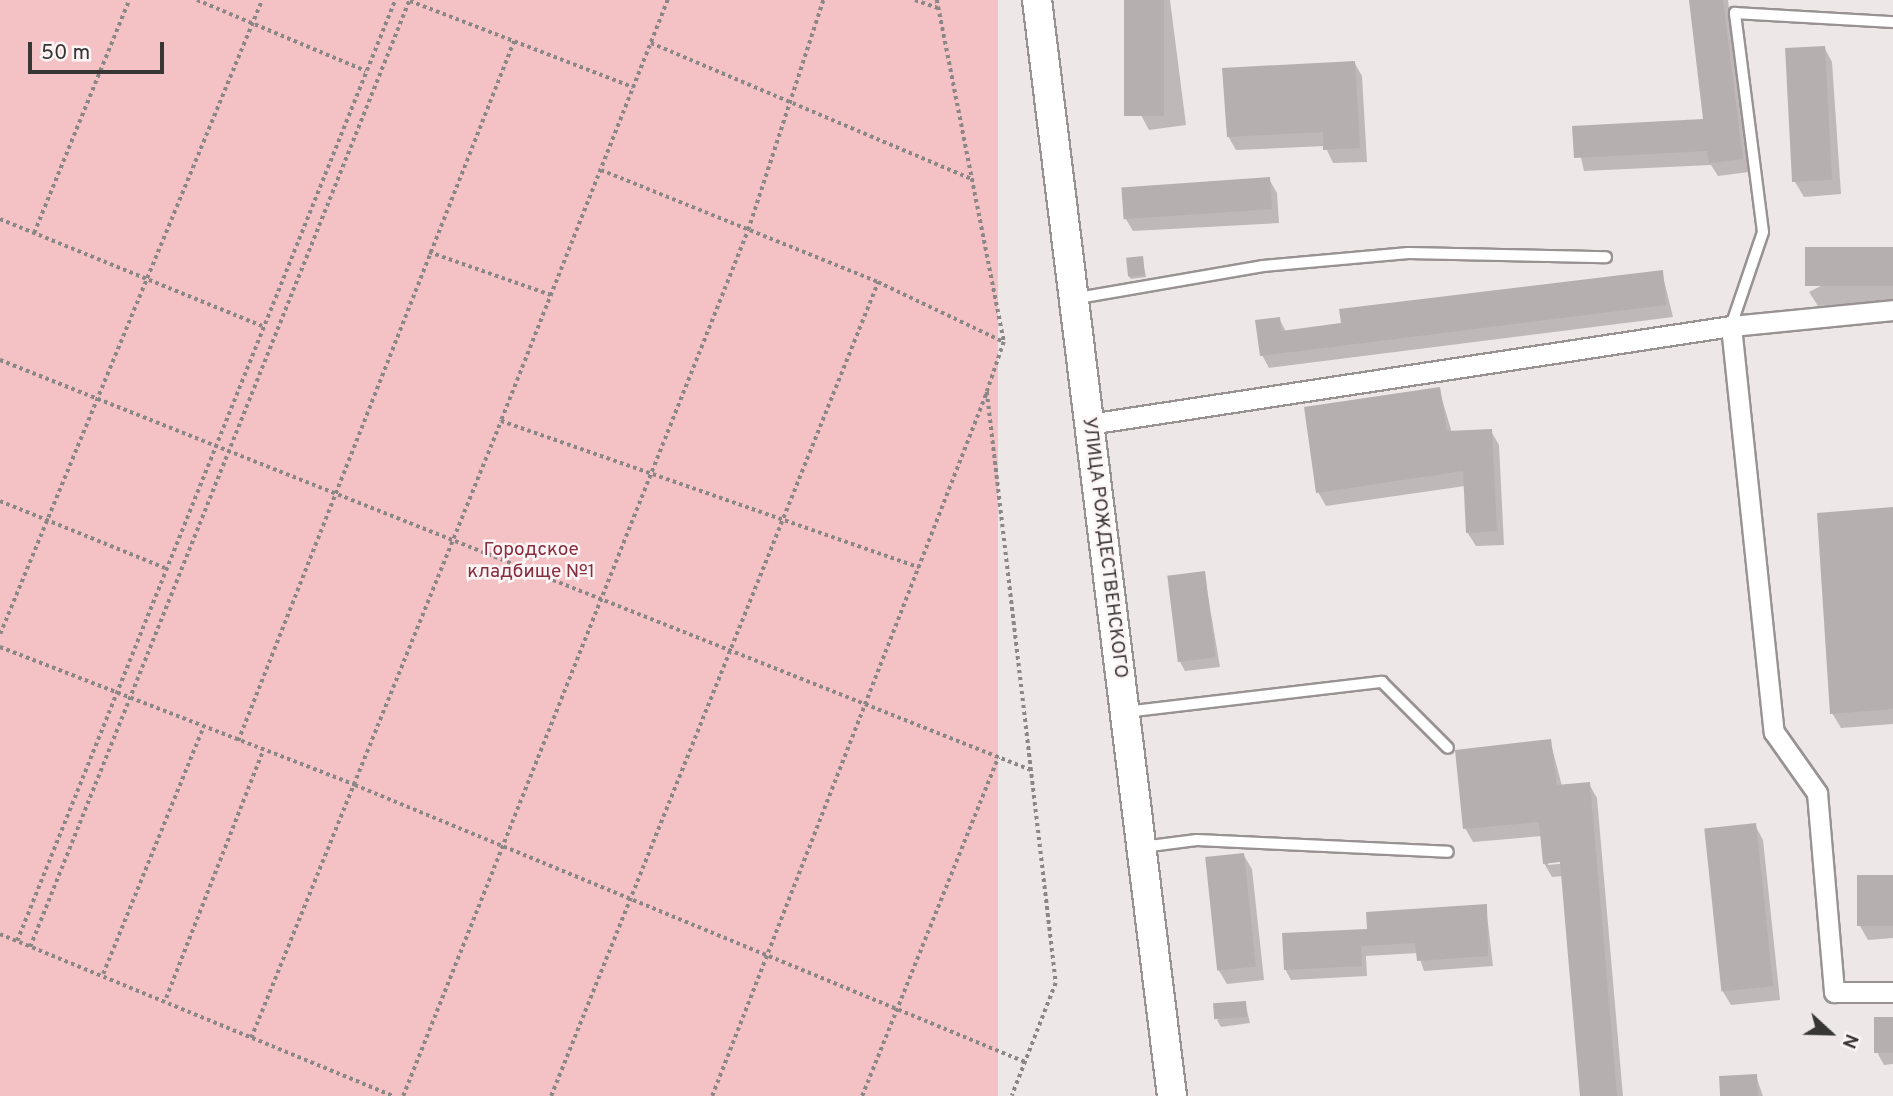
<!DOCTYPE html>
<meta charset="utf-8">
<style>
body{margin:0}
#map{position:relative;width:1893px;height:1096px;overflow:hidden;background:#eee7e7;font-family:Overpass,sans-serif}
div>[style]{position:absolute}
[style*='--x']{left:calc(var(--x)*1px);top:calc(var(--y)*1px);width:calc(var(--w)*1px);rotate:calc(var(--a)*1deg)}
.green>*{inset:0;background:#f4c1c5;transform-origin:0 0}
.shadow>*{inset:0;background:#0003}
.building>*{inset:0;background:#b6afaf;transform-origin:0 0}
.path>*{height:3.5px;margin-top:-1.75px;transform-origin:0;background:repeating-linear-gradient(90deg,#8c8787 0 3.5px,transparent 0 7px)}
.roads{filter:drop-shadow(2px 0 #999293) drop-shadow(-2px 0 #999293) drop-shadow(0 2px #999293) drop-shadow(0 -2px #999293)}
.lane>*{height:10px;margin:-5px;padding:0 5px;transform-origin:5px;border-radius:5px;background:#fff}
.street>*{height:19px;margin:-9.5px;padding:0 9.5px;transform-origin:9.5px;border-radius:9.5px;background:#fff}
.secondary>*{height:28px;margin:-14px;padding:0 14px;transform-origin:14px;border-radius:14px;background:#fff}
span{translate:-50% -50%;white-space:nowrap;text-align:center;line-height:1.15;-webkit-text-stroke:5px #fcf4f5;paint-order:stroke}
.street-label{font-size:19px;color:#383535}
.park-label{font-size:19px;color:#882d3d}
.north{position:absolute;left:1795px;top:998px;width:70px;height:70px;-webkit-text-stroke:5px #fcf4f5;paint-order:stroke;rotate:112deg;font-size:19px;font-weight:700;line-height:28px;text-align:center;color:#383535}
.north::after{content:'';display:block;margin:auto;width:24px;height:32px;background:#383535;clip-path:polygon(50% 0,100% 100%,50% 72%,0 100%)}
.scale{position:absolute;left:28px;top:42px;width:136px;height:32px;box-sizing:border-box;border:4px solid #383535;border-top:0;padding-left:9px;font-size:21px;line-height:24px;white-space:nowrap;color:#383535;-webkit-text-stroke:5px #fcf4f5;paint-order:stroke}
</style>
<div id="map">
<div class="green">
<div style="left:0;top:0;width:998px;height:1096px"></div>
</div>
<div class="shadow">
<div style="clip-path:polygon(1126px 0,1170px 0,1186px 125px,1149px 130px,1141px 115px)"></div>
<div style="clip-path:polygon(1691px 0,1728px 0,1749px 172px,1718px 176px,1711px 165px,1584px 171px,1574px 127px,1705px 120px)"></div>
<div style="clip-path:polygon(1824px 47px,1832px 62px,1841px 194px,1804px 197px,1795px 182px)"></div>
<div style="clip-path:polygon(1354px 62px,1362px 76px,1367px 162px,1333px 163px,1325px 146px,1236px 150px,1228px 136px)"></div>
<div style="clip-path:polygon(1269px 179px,1277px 193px,1279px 223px,1133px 231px,1124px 216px)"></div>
<div style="clip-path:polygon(1893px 249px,1893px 301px,1818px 306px,1809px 292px)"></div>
<div style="clip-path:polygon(1142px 258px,1146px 277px,1131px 279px,1129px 276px)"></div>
<div style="clip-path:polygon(1662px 272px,1673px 317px,1269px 368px,1262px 355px,1279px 318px,1286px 332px)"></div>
<div style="clip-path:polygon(1439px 389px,1452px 433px,1491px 431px,1499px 445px,1504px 545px,1476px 546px,1467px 532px,1465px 486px,1326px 506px,1318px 492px)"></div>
<div style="clip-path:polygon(1893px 509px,1893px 724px,1841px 728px,1832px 713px)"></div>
<div style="clip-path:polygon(1204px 572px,1220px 667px,1185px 671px,1179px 660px)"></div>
<div style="clip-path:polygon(evenodd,1550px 740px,1562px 786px,1589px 784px,1597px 798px,1623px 1096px,1582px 1096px,1563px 876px,1552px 877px,1544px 863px,1542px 836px,1473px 842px,1465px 828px,1550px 740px,1568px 860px,1569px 863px,1548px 865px,1548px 861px,1568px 860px)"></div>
<div style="clip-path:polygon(1755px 825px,1763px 840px,1780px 1000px,1731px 1005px,1722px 990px)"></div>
<div style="clip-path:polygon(1243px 854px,1252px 869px,1264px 980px,1227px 984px,1218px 969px)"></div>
<div style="clip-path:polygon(1893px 876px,1893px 938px,1868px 940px,1860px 926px)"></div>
<div style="clip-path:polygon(1486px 906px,1493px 966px,1424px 971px,1418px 953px,1366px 956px,1367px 976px,1291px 980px,1285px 969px,1369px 931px)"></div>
<div style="clip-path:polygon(1245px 1002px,1250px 1023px,1221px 1027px,1217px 1020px)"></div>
<div style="clip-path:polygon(1893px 1019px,1893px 1064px,1884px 1065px,1878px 1054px)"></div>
<div style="clip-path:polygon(1756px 1076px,1763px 1096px,1721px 1096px)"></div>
</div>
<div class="building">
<div style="left:1124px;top:0;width:40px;height:116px"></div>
<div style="clip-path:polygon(1689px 0,1723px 0,1743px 159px,1709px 163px,1707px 151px,1574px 158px,1572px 126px,1703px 119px)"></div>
<div style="left:1825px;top:46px;width:134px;height:40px;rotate:87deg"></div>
<div style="clip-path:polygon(1355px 61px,1360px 148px,1323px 150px,1323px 132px,1227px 137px,1222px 68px)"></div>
<div style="left:1270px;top:177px;width:32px;height:149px;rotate:86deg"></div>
<div style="left:1893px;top:247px;width:39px;height:88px;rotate:90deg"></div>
<div style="left:1143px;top:256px;width:19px;height:17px;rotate:84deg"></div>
<div style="clip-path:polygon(1663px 270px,1666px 305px,1260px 356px,1255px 320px,1280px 317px,1281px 331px,1341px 323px,1339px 309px)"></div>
<div style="clip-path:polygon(1440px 387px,1447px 431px,1492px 429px,1497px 531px,1466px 533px,1463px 471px,1316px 493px,1304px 407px)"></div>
<div style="clip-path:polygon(1893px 507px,1893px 709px,1830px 714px,1817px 513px)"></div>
<div style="left:1205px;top:571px;width:87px;height:38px;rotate:83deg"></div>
<div style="clip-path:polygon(1551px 739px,1557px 785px,1590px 782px,1617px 1096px,1580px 1096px,1560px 862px,1543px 864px,1539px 822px,1463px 829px,1455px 750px)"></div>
<div style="left:1756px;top:823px;width:164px;height:52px;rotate:84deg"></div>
<div style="left:1244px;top:853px;width:114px;height:39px;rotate:84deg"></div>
<div style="left:1893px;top:875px;width:51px;height:36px;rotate:90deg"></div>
<div style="clip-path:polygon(1487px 904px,1488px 956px,1417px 961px,1415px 943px,1361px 946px,1362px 966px,1284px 970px,1282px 933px,1367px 929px,1366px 912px)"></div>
<div style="left:1246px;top:1001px;width:16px;height:33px;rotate:86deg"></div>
<div style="left:1893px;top:1017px;width:36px;height:19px;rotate:90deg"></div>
<div style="left:1757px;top:1074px;width:22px;height:38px;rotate:87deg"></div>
</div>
<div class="path">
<div style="--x:197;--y:0;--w:183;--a:22.8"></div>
<div style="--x:668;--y:0;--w:453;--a:111.6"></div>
<div style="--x:501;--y:421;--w:443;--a:19.3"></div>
<div style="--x:915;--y:0;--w:24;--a:19"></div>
<div style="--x:937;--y:0;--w:349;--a:78.9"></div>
<div style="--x:1004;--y:342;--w:53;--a:108.8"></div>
<div style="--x:987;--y:392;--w:595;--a:83.34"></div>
<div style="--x:1056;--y:983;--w:121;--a:111.3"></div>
<div style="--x:410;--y:1;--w:239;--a:21.1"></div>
<div style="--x:651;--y:43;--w:348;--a:23"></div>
<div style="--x:601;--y:170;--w:299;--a:22"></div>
<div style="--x:878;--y:282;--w:140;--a:25.5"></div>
<div style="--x:0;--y:219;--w:283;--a:22.2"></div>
<div style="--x:34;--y:233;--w:252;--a:-67.8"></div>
<div style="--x:429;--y:252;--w:129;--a:19.4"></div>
<div style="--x:0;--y:360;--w:1110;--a:21.69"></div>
<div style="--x:0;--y:501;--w:178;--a:22.1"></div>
<div style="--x:0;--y:634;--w:686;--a:-67.55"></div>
<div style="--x:0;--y:647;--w:381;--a:21.2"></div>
<div style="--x:355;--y:785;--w:725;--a:22.46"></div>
<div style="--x:238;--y:741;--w:752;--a:-68.48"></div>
<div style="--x:0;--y:934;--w:425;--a:22.4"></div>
<div style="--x:17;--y:941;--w:1014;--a:-68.11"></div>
<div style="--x:30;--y:947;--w:1019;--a:-68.17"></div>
<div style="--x:103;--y:974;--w:266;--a:-67.9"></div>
<div style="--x:166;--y:998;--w:265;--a:-68.6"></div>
<div style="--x:251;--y:1038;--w:666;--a:-67.94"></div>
<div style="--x:403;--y:1096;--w:932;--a:-68.28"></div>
<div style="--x:748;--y:230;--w:242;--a:-71.9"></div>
<div style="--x:551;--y:1096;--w:877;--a:-68.11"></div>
<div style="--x:712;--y:1096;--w:754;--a:-68.68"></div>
<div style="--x:862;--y:1096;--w:365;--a:-68.1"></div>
</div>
<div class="roads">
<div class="lane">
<div style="--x:1078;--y:298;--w:188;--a:-9.8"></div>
<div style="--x:1263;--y:266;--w:146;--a:-5.1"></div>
<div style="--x:1408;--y:253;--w:198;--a:1.2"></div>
<div style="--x:1731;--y:326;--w:99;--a:-71.2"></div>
<div style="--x:1763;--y:232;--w:221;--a:-97.3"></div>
<div style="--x:1735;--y:13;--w:158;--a:3.3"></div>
<div style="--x:1125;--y:712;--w:259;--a:-6.7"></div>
<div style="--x:1382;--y:682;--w:93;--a:45"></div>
<div style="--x:1142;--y:847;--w:55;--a:-7.3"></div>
<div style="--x:1197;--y:840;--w:251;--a:2.7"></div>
</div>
<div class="street">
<div style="--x:1731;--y:326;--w:408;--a:84"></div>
<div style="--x:1774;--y:732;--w:75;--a:54.8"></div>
<div style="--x:1817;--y:793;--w:200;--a:85.1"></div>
<div style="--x:1834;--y:992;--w:59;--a:0"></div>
<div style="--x:1089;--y:424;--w:649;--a:-8.68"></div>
<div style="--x:1731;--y:326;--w:163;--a:-5.6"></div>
</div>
<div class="secondary">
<div style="--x:1037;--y:0;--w:1104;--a:82.98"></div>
</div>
</div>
<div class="street-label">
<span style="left:1104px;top:548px;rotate:83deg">УЛИЦА РОЖДЕСТВЕНСКОГО</span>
</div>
<div class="park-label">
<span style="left:531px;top:562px">Городское<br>кладбище №1</span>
</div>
<div class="north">N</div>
<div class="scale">50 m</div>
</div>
